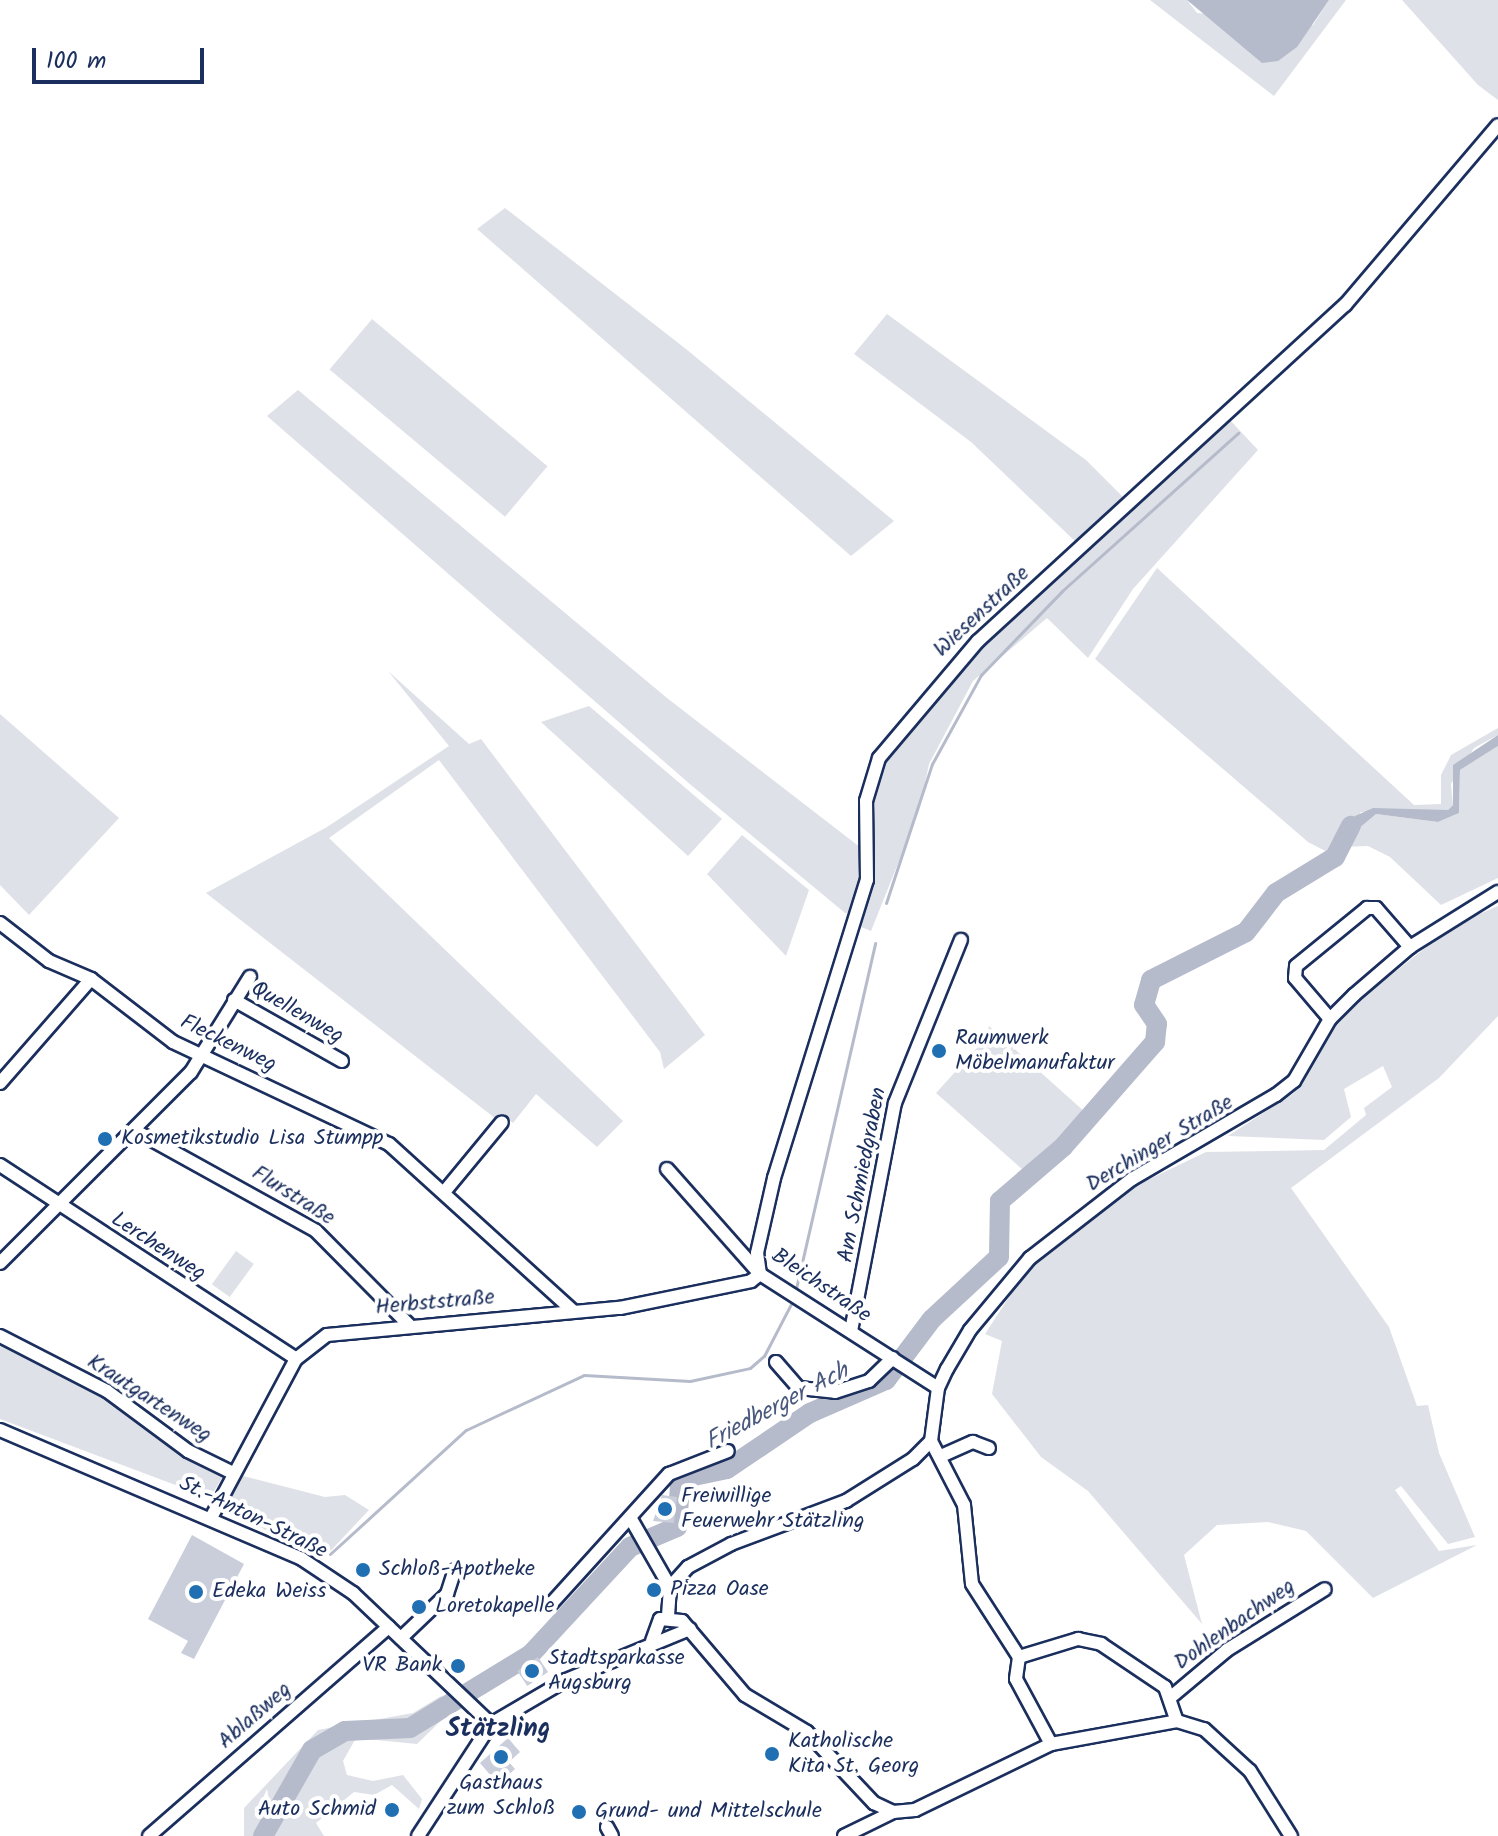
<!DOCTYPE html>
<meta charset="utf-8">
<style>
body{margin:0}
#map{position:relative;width:1498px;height:1836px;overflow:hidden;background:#fff;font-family:Kalam,sans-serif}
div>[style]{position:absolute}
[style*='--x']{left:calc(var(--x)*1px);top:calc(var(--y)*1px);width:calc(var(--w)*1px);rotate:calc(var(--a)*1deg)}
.green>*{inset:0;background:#dee1e7;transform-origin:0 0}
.water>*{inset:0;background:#b5bbca}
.stream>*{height:3px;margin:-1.5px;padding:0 1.5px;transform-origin:1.5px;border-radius:1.5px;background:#b5bbca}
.river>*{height:20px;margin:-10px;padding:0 10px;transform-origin:10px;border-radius:10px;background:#b5bbca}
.building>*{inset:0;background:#caceda;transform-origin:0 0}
.roads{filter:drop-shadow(2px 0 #1b2f5e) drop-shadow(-2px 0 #1b2f5e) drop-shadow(0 2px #1b2f5e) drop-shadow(0 -2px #1b2f5e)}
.minor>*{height:12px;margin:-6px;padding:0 6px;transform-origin:6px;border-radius:6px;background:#fff}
.dots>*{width:22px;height:22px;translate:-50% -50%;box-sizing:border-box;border:4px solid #fff;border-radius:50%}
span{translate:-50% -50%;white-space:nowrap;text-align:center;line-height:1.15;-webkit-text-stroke:8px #fff;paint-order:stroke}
.street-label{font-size:22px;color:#1b2f5e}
.poi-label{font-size:22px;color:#1b2f5e}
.left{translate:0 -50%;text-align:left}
.right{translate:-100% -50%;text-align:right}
.water-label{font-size:24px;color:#49597e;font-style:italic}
.quarter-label{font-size:26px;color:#1b2f5e;font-weight:700}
.scale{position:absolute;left:32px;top:48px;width:172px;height:36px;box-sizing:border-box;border:4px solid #1b2f5e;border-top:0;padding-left:10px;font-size:24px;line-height:28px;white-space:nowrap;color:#1b2f5e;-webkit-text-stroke:6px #fff;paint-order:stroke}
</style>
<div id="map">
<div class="green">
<div style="clip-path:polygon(1150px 0,1187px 0,1197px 13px,1313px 25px,1329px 0,1346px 0,1274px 96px)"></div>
<div style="clip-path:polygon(1402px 0,1498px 0,1498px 100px,1478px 85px)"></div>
<div style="clip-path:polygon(505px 208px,686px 349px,894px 521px,851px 556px,477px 229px)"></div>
<div style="clip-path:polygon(887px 314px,1086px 460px,1126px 500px,1078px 544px,971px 442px,854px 354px)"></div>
<div style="left:372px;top:319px;width:229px;height:66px;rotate:40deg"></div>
<div style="clip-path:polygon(298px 390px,667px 698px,865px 851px,852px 912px,845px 913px,691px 785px,267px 416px)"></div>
<div style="clip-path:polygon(1228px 418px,1258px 450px,1133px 589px,1088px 658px,1047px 618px,973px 681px,929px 764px,919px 811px,871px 931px,861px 927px,875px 861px,871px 787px,891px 748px,945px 680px)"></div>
<div style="clip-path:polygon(1157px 568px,1414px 805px,1441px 804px,1441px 775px,1451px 755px,1498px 728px,1498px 735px,1474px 748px,1451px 784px,1453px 805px,1448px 810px,1361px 812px,1331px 854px,1308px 842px,1095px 659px)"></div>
<div style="clip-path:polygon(388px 671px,469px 744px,481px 739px,705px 1035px,664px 1069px,660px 1052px,439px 760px,329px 838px,623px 1121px,597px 1147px,536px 1094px,513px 1123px,500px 1114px,496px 1119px,206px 893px,327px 827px,449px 746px)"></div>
<div style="clip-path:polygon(589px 706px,722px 819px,688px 856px,541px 722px)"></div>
<div style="clip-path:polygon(0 714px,119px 818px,29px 915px,0 885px)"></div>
<div style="clip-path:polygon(1498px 746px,1498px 878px,1441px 905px,1390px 857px,1368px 846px,1341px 847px,1354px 828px,1376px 814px,1438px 822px,1459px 813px,1460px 770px)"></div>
<div style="clip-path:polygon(742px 835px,809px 890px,786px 956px,707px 874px)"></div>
<div style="clip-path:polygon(1498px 906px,1498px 1016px,1439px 1078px,1291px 1188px,1389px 1327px,1417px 1406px,1428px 1405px,1439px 1453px,1475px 1537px,1448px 1544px,1401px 1486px,1395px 1490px,1439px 1551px,1477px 1545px,1373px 1598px,1306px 1531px,1268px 1522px,1217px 1525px,1184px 1555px,1202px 1624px,1088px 1491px,1041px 1457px,992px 1394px,1002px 1341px,985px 1334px,1028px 1268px,1135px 1186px,1206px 1152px,1324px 1150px,1366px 1115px,1364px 1108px,1392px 1087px,1383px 1066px,1344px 1089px,1351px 1117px,1324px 1140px,1228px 1136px,1294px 1093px,1336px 1021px,1356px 1003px,1454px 925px)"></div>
<div style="clip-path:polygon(989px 1026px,1086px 1113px,1023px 1170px,936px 1093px,986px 1038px)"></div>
<div style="left:236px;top:1251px;width:22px;height:41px;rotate:36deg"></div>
<div style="clip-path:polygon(0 1342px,116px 1402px,218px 1470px,222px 1478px,210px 1498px,0 1419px)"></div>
<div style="clip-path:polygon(239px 1475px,325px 1497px,345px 1495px,369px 1510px,322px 1560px,232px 1512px,225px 1499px)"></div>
<div style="clip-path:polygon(441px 1696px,454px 1708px,417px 1744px,356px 1738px,343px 1761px,347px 1775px,373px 1781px,403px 1775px,422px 1799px,419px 1809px,392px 1785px,374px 1795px,354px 1792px,316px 1823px,324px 1836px,244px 1836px,244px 1808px,318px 1730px,413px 1713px)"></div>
</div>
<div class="water">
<div style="clip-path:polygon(1187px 0,1329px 0,1297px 47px,1278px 61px,1262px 63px)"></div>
<div style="clip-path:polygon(1498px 735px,1498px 746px,1460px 770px,1459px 813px,1438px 822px,1376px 814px,1336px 847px,1355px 816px,1373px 808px,1448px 810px,1453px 805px,1453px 765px)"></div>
</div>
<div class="stream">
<div style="--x:886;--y:903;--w:146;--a:-71.7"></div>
<div style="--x:932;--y:764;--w:102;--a:-61.2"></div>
<div style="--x:981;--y:675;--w:117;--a:-46"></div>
<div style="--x:1062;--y:591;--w:237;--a:-41.9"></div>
<div style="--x:795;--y:1293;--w:359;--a:-77.1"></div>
<div style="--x:330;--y:1554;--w:184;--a:-42.4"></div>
<div style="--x:466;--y:1430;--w:130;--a:-25"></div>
<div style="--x:584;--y:1375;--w:106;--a:3.2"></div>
<div style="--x:690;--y:1381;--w:61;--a:-12.2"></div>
<div style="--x:750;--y:1368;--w:18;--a:-41"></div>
<div style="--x:764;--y:1356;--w:63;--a:-62.6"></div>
</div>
<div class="river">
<div style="--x:263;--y:1836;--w:99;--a:-60.3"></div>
<div style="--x:312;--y:1750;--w:38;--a:-30"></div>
<div style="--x:345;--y:1731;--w:65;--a:-2.6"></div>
<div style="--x:410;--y:1728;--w:142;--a:-31.4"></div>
<div style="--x:531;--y:1654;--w:146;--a:-47.2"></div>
<div style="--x:630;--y:1547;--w:51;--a:-23.1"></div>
<div style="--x:677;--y:1527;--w:42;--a:-85.9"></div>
<div style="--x:680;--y:1485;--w:12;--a:-42"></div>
<div style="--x:689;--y:1477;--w:39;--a:-12"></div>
<div style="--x:727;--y:1469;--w:100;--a:-34"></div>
<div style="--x:810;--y:1413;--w:83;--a:-23.5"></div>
<div style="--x:886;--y:1380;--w:76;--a:-53"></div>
<div style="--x:932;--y:1319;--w:91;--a:-42.8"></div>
<div style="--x:999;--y:1257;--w:56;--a:-89"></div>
<div style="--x:1000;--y:1201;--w:83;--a:-40.6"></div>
<div style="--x:1063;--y:1147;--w:140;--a:-48.8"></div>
<div style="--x:1155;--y:1042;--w:18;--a:-84"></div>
<div style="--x:1157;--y:1024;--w:23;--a:-124"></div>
<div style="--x:1144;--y:1005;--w:26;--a:-74"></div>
<div style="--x:1151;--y:980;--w:106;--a:-26.8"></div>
<div style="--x:1246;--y:932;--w:49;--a:-52.4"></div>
<div style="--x:1276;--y:893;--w:69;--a:-31.4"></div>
<div style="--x:1335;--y:857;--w:35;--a:-63"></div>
</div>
<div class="building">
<div style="clip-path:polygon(662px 1495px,677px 1497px,674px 1523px,653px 1521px)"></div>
<div style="clip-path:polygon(192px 1535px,244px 1564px,194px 1659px,181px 1653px,188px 1641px,148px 1619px)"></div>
<div style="left:538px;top:1657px;width:18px;height:25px;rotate:56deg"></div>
<div style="clip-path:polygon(508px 1738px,520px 1752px,509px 1762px,515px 1769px,498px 1784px,480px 1763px)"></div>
</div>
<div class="roads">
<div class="minor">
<div style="--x:0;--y:923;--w:62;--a:37.8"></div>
<div style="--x:49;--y:961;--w:46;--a:23.2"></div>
<div style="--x:91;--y:979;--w:103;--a:37.5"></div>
<div style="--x:173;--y:1042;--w:239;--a:25.3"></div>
<div style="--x:389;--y:1144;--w:248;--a:42.2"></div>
<div style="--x:234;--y:1000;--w:124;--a:29.5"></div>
<div style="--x:1330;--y:1019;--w:54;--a:-130.5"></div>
<div style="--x:1295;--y:978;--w:12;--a:-85"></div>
<div style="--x:1296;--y:966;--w:92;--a:-39.2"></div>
<div style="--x:1367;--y:908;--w:9;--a:0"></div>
<div style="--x:1376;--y:908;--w:52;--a:48.9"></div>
<div style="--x:0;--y:1083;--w:138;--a:-48.8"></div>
<div style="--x:134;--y:1130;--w:208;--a:29"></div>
<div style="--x:316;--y:1231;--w:132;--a:45.3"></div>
<div style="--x:0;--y:1165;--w:354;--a:33.2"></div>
<div style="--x:667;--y:1169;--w:140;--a:48.5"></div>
<div style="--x:760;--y:1274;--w:211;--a:32.6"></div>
<div style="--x:445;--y:1191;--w:89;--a:-50.4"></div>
<div style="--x:0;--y:1263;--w:270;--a:-45"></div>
<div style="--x:191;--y:1072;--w:112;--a:-58.2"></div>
<div style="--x:760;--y:1274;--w:21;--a:-98"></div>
<div style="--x:757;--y:1253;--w:77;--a:-77.2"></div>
<div style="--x:774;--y:1178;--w:312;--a:-72.7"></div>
<div style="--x:867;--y:880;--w:79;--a:-90.7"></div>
<div style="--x:866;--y:801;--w:45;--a:-73.2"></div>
<div style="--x:879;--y:758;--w:153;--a:-49.8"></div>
<div style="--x:978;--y:641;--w:498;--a:-42.5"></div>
<div style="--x:1345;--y:305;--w:236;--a:-49.6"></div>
<div style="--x:851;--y:1331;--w:232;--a:-79.1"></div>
<div style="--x:895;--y:1103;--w:176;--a:-68"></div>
<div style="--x:0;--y:1336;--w:120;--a:27.2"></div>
<div style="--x:107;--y:1391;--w:101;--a:36.5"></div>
<div style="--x:188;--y:1451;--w:50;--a:26.1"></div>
<div style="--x:776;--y:1362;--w:35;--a:49"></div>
<div style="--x:799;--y:1388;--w:36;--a:6"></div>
<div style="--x:835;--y:1392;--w:36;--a:-18"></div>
<div style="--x:869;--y:1381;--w:33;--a:-44"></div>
<div style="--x:0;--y:1430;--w:328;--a:23.1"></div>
<div style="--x:302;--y:1559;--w:61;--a:33.7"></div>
<div style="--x:353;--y:1593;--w:190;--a:43.5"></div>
<div style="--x:931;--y:1441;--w:72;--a:62.7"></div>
<div style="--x:964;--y:1505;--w:79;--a:84.2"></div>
<div style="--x:972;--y:1584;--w:87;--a:57.2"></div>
<div style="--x:1019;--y:1657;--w:62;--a:-17"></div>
<div style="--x:1078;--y:1639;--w:24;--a:12"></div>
<div style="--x:1101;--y:1644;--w:77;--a:33.9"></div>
<div style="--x:1165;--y:1687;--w:36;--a:71"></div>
<div style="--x:941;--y:1456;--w:35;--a:-24"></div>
<div style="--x:973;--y:1442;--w:17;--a:21"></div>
<div style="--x:212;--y:1516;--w:178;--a:-61.9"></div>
<div style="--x:296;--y:1359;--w:39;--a:-38"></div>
<div style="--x:327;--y:1335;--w:294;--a:-5.3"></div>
<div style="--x:620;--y:1308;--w:134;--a:-11.6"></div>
<div style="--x:751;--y:1281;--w:11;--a:-38"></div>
<div style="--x:631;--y:1519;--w:78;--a:60.2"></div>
<div style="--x:551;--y:1604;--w:176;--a:-47.8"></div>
<div style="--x:669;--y:1474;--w:63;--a:-21.3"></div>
<div style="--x:668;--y:1616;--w:29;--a:-86"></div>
<div style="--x:670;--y:1587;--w:27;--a:-48"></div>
<div style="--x:688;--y:1567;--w:49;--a:-28.1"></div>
<div style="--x:731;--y:1544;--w:123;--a:-20.5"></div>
<div style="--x:846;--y:1501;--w:79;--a:-32.1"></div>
<div style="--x:913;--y:1459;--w:25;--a:-45"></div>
<div style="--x:931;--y:1441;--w:53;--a:-82.5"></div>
<div style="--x:938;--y:1388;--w:21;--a:-65"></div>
<div style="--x:947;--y:1369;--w:45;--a:-59.5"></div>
<div style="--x:970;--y:1330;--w:94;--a:-50.2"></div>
<div style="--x:1030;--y:1258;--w:129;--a:-37.8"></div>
<div style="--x:1132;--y:1179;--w:167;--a:-30.3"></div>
<div style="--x:1276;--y:1095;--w:23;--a:-38"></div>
<div style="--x:1294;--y:1081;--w:72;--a:-59.9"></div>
<div style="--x:1330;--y:1019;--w:34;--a:-45"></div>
<div style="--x:1354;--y:995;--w:74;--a:-40.6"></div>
<div style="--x:1410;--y:947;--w:104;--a:-32"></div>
<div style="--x:401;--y:1638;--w:64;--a:-43.7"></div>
<div style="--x:447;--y:1594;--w:25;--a:-72"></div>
<div style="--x:652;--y:1641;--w:23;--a:-70"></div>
<div style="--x:660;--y:1619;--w:22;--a:5"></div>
<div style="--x:682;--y:1621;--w:97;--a:49.6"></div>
<div style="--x:745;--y:1695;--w:72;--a:30.8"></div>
<div style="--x:807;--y:1732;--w:98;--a:46.7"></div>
<div style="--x:874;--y:1803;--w:21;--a:25"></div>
<div style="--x:893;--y:1812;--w:22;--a:-5"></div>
<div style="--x:915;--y:1810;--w:151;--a:-25.9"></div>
<div style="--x:1051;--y:1744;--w:128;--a:-10.3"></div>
<div style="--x:1177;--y:1721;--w:28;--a:17"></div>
<div style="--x:1204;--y:1729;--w:62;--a:42.4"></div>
<div style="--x:1250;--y:1771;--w:77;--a:57.8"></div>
<div style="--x:1019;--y:1657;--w:22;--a:98"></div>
<div style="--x:1016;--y:1679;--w:74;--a:61.7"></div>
<div style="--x:1171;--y:1697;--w:73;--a:-40"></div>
<div style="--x:1227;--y:1650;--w:115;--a:-31.9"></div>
<div style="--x:491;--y:1724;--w:87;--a:-30.4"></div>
<div style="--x:566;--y:1680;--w:134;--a:-22.4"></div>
<div style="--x:607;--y:1827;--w:10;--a:61"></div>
<div style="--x:149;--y:1836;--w:318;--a:-41.1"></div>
<div style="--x:418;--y:1836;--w:134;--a:-56.9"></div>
<div style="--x:844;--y:1836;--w:55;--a:-26.1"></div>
</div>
</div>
<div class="dots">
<div style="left:939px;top:1051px;background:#1f6fb2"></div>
<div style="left:105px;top:1139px;background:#1f6fb2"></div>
<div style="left:665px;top:1509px;background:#1f6fb2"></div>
<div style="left:363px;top:1570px;background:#1f6fb2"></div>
<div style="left:654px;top:1590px;background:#1f6fb2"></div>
<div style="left:196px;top:1592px;background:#1f6fb2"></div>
<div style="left:419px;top:1607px;background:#1f6fb2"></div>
<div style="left:458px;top:1666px;background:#1f6fb2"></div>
<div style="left:532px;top:1671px;background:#1f6fb2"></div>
<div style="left:772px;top:1754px;background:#1f6fb2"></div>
<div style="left:501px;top:1757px;background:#1f6fb2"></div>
<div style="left:392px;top:1810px;background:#1f6fb2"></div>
<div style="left:579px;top:1812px;background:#1f6fb2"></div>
</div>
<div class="street-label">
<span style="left:982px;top:612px;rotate:-43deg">Wiesenstraße</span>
<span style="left:297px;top:1013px;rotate:30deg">Quellenweg</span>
<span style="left:228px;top:1044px;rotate:26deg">Fleckenweg</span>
<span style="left:1160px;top:1144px;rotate:-31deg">Derchinger Straße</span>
<span style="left:863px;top:1175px;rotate:-79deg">Am Schmiedgraben</span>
<span style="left:293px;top:1196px;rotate:32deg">Flurstraße</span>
<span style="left:158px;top:1247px;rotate:33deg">Lerchenweg</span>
<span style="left:821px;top:1286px;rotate:34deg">Bleichstraße</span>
<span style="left:435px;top:1303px;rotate:-5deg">Herbststraße</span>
<span style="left:149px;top:1399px;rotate:33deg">Krautgartenweg</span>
<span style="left:253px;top:1518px;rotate:26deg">St.-Anton-Straße</span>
<span style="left:1235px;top:1625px;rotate:-35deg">Dohlenbachweg</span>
<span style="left:255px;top:1716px;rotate:-41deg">Ablaßweg</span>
</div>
<div class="poi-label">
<span class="left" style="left:955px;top:1051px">Raumwerk<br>Möbelmanufaktur</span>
<span class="left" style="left:121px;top:1139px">Kosmetikstudio Lisa Stumpp</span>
<span class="left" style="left:681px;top:1509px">Freiwillige<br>Feuerwehr Stätzling</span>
<span class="left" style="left:379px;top:1570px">Schloß-Apotheke</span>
<span class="left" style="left:670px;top:1590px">Pizza Oase</span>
<span class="left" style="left:212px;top:1592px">Edeka Weiss</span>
<span class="left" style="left:435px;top:1607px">Loretokapelle</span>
<span class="left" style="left:548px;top:1671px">Stadtsparkasse<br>Augsburg</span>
<span class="right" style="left:442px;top:1666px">VR Bank</span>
<span class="left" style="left:788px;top:1754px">Katholische<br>Kita St. Georg</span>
<span style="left:501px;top:1796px">Gasthaus<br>zum Schloß</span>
<span class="right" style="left:376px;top:1810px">Auto Schmid</span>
<span class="left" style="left:595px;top:1812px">Grund- und Mittelschule</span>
</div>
<div class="water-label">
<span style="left:777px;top:1407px;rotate:-28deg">Friedberger Ach</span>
</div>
<div class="quarter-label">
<span style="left:498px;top:1730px">Stätzling</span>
</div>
<div class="scale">100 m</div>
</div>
